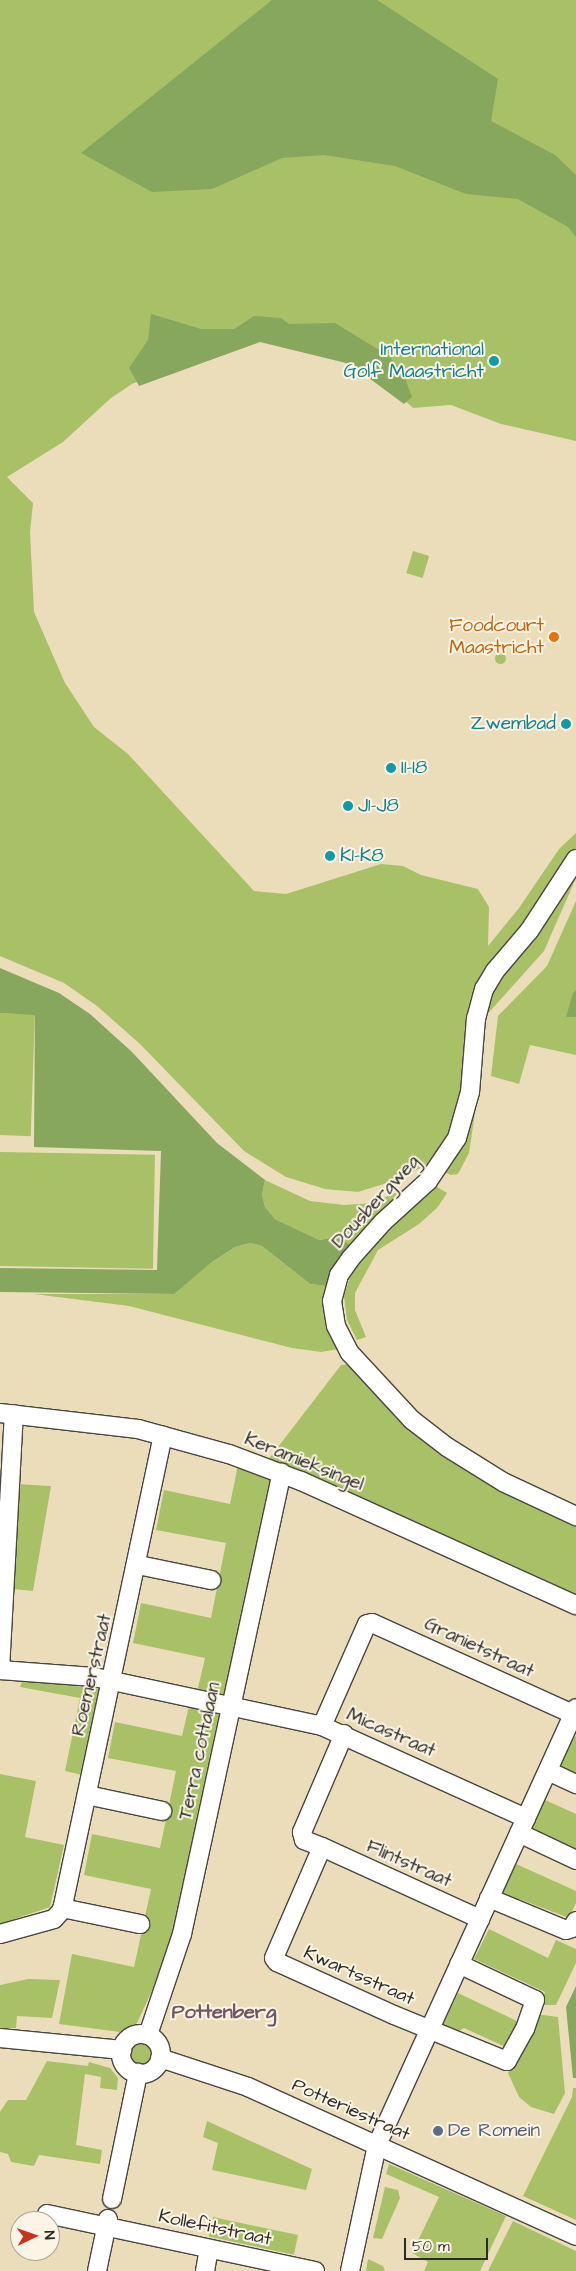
<!DOCTYPE html>
<style>
body{margin:0}
#map{position:relative;width:576px;height:2271px;overflow:hidden;background:#ecddba;font-family:"Architects Daughter",sans-serif}
div>[style]{position:absolute}
[style*='--x']{left:calc(var(--x)*1px);top:calc(var(--y)*1px);width:calc(var(--w)*1px);rotate:calc(var(--a)*1deg)}
.green>*{inset:0;background:#a8c167;transform-origin:0 0}
.round{border-radius:50%}
.forest>*{inset:0;background:#86a75c}
.roads{filter:drop-shadow(1px 0 #484640) drop-shadow(-1px 0 #484640) drop-shadow(0 1px #484640) drop-shadow(0 -1px #484640)}
.minor>*{height:18px;margin:-9px;padding:0 9px;transform-origin:9px;border-radius:9px;background:#fff}
.minor>.ring{margin:-9px;padding:0;box-sizing:content-box;background:none;border:18px solid #fff;border-radius:50%}
.dots>*{width:14px;height:14px;translate:-50% -50%;box-sizing:border-box;border:2px solid #fcf5e5;border-radius:50%}
span{translate:-50% -50%;white-space:nowrap;text-align:center;line-height:1.15;-webkit-text-stroke:4px #fcf5e5;paint-order:stroke}
.culture-label{font-size:19px;color:#0d838f}
.right{translate:-100% -50%;text-align:right}
.left{translate:0 -50%;text-align:left}
.food-label{font-size:19px;color:#c56008}
.street-label{font-size:19px;color:#2b2b2b}
.service-label{font-size:19px;color:#4e5e75}
.neighbourhood-label{font-size:20px;color:#715760;font-weight:700}
.north{position:absolute;left:10px;top:2211px;width:50px;height:50px;box-sizing:border-box;background:#fcf5e5;border:1px solid #a8a49b;border-radius:50%;rotate:87deg;font-size:14px;font-weight:700;line-height:20px;text-align:center;color:#2b2b2b}
.north::after{content:'';display:block;margin:auto;width:18px;height:22px;background:#c8321e;clip-path:polygon(50% 0,100% 100%,50% 72%,0 100%)}
.scale{position:absolute;left:404px;top:2238px;width:84px;height:22px;box-sizing:border-box;border:2px solid #2b2b2b;border-top:0;padding-left:6px;font-size:15px;line-height:18px;white-space:nowrap;color:#2b2b2b;-webkit-text-stroke:4px #fcf5e5;paint-order:stroke}
</style>
<div id="map">
<div class="green">
<div style="clip-path:polygon(0 0,576px 0,576px 441px,501px 424px,451px 405px,413px 408px,364px 363px,257px 331px,132px 384px,111px 398px,63px 442px,7px 477px,33px 503px,30px 532px,34px 612px,65px 683px,94px 727px,128px 754px,254px 891px,286px 894px,381px 864px,403px 866px,421px 875px,478px 889px,489px 907px,488px 946px,519px 908px,559px 849px,576px 833px,576px 852px,522px 931px,490px 969px,467px 1093px,443px 1150px,423px 1167px,390px 1182px,358px 1192px,325px 1189px,286px 1177px,244px 1151px,140px 1044px,97px 1006px,64px 983px,0 956px)"></div>
<div style="left:413px;top:551px;width:17px;height:23px;rotate:17deg"></div>
<div class="round" style="left:494.5px;top:652.5px;width:11px;height:11px"></div>
<div style="clip-path:polygon(576px 868px,576px 878px,544px 951px,483px 1019px,499px 979px)"></div>
<div style="clip-path:polygon(576px 901px,576px 1055px,530px 1045px,519px 1084px,491px 1076px,498px 1016px,547px 966px)"></div>
<div style="left:0;top:1013px;width:35px;height:122px;rotate:2deg"></div>
<div style="clip-path:polygon(477px 1100px,469px 1153px,458px 1174px,451px 1175px,444px 1172px,469px 1128px)"></div>
<div style="left:0;top:1152px;width:155px;height:114px;rotate:1deg"></div>
<div style="clip-path:polygon(265px 1180px,310px 1201px,344px 1205px,372px 1203px,417px 1183px,353px 1246px,336px 1237px,319px 1240px,275px 1219px,265px 1207px,262px 1195px)"></div>
<div style="clip-path:polygon(434px 1185px,447px 1193px,437px 1208px,419px 1224px,378px 1250px,355px 1293px,355px 1310px,366px 1337px,357px 1340px,347px 1320px,344px 1296px,351px 1274px,369px 1251px)"></div>
<div style="clip-path:polygon(250px 1243px,262px 1246px,310px 1284px,327px 1286px,339px 1349px,321px 1352px,292px 1348px,129px 1306px,34px 1294px,173px 1294px,212px 1262px,235px 1247px)"></div>
<div style="clip-path:polygon(352px 1364px,401px 1418px,576px 1524px,576px 1595px,268px 1460px,341px 1365px)"></div>
<div style="clip-path:polygon(238px 1465px,275px 1477px,228px 1698px,197px 1692px,205px 1658px,133px 1643px,141px 1603px,211px 1618px,226px 1543px,156px 1530px,164px 1490px,230px 1504px)"></div>
<div style="clip-path:polygon(16px 1484px,51px 1486px,33px 1591px,14px 1589px,19px 1501px,16px 1497px)"></div>
<div style="clip-path:polygon(23px 1679px,100px 1689px,103px 1695px,87px 1776px,65px 1771px,80px 1698px,20px 1687px)"></div>
<div style="clip-path:polygon(189px 1706px,225px 1714px,169px 1954px,137px 2023px,120px 2032px,59px 2024px,72px 1954px,134px 1967px,151px 1889px,84px 1875px,92px 1834px,160px 1848px,176px 1771px,108px 1758px,115px 1722px,182px 1736px)"></div>
<div style="clip-path:polygon(572px 1735px,576px 1737px,576px 1772px,567px 1776px,555px 1771px)"></div>
<div style="clip-path:polygon(0 1774px,36px 1781px,25px 1837px,64px 1845px,50px 1907px,0 1924px)"></div>
<div style="clip-path:polygon(543px 1799px,576px 1814px,576px 1849px,569px 1853px,526px 1834px)"></div>
<div style="clip-path:polygon(514px 1863px,576px 1891px,576px 1903px,569px 1918px,519px 1899px,510px 1904px,498px 1899px)"></div>
<div style="clip-path:polygon(489px 1929px,548px 1958px,556px 1940px,576px 1949px,576px 1963px,556px 2005px,539px 2005px,545px 1992px,474px 1959px)"></div>
<div style="clip-path:polygon(28px 1979px,60px 1980px,52px 2018px,17px 2016px,16px 2028px,0 2028px,0 1985px)"></div>
<div style="clip-path:polygon(458px 1993px,523px 2024px,512px 2050px,464px 2028px,456px 2033px,442px 2027px)"></div>
<div style="clip-path:polygon(535px 2014px,558px 2017px,565px 2093px,554px 2114px,531px 2107px,519px 2097px,508px 2073px)"></div>
<div class="round" style="left:130px;top:2042px;width:22px;height:22px"></div>
<div style="clip-path:polygon(47px 2061px,88px 2066px,89px 2062px,110px 2068px,118px 2078px,117px 2090px,100px 2088px,101px 2077px,85px 2074px,76px 2145px,102px 2150px,100px 2164px,39px 2155px,34px 2166px,11px 2162px,8px 2154px,0 2152px,0 2112px,8px 2100px,26px 2100px)"></div>
<div style="clip-path:polygon(573px 2088px,576px 2088px,576px 2220px,523px 2196px,572px 2097px)"></div>
<div style="clip-path:polygon(207px 2121px,312px 2169px,306px 2190px,212px 2170px,218px 2143px,203px 2137px)"></div>
<div style="clip-path:polygon(389px 2164px,506px 2216px,480px 2271px,424px 2271px,428px 2262px,412px 2253px,439px 2197px,386px 2174px)"></div>
<div style="clip-path:polygon(385px 2187px,398px 2190px,400px 2198px,382px 2239px,373px 2238px)"></div>
<div style="left:213px;top:2217px;width:87px;height:20px;rotate:12deg"></div>
<div style="clip-path:polygon(513px 2221px,576px 2251px,576px 2271px,488px 2271px)"></div>
<div style="clip-path:polygon(368px 2259px,383px 2266px,385px 2271px,366px 2271px)"></div>
</div>
<div class="forest">
<div style="clip-path:polygon(272px 0,377px 0,498px 79px,491px 121px,555px 155px,576px 175px,576px 237px,568px 227px,518px 199px,466px 194px,395px 166px,324px 155px,282px 158px,212px 189px,152px 192px,81px 153px)"></div>
<div style="clip-path:polygon(151px 314px,201px 329px,234px 329px,254px 316px,281px 318px,289px 324px,335px 323px,389px 356px,403px 373px,412px 397px,404px 404px,350px 364px,260px 342px,139px 386px,129px 368px,148px 340px)"></div>
<div style="clip-path:polygon(0 968px,59px 993px,90px 1014px,132px 1052px,217px 1143px,265px 1180px,262px 1195px,265px 1207px,275px 1219px,319px 1240px,336px 1237px,353px 1246px,327px 1286px,310px 1284px,262px 1246px,250px 1243px,235px 1247px,212px 1262px,174px 1294px,0 1292px,0 1268px,157px 1270px,161px 1151px,34px 1147px,35px 1015px,0 1013px)"></div>
<div style="clip-path:polygon(576px 990px,576px 1017px,566px 1017px,573px 993px)"></div>
<div style="clip-path:polygon(576px 1986px,576px 2078px,573px 2078px,566px 2007px)"></div>
</div>
<div class="roads">
<div class="minor">
<div style="--x:576;--y:859;--w:86;--a:123.1"></div>
<div style="--x:529;--y:931;--w:52;--a:130.4"></div>
<div style="--x:495;--y:971;--w:21;--a:121"></div>
<div style="--x:484;--y:989;--w:30;--a:105"></div>
<div style="--x:476;--y:1018;--w:74;--a:94.6"></div>
<div style="--x:470;--y:1092;--w:48;--a:105.8"></div>
<div style="--x:457;--y:1138;--w:52;--a:124"></div>
<div style="--x:428;--y:1181;--w:61;--a:137.7"></div>
<div style="--x:383;--y:1222;--w:48;--a:131.6"></div>
<div style="--x:351;--y:1258;--w:21;--a:125"></div>
<div style="--x:339;--y:1275;--w:27;--a:105"></div>
<div style="--x:332;--y:1301;--w:25;--a:81"></div>
<div style="--x:336;--y:1326;--w:30;--a:63"></div>
<div style="--x:350;--y:1353;--w:91;--a:47.2"></div>
<div style="--x:412;--y:1420;--w:44;--a:37.6"></div>
<div style="--x:447;--y:1447;--w:66;--a:32"></div>
<div style="--x:503;--y:1482;--w:81;--a:25"></div>
<div style="--x:0;--y:1413;--w:139;--a:6.6"></div>
<div style="--x:138;--y:1429;--w:94;--a:15.4"></div>
<div style="--x:229;--y:1454;--w:77;--a:20.6"></div>
<div style="--x:301;--y:1481;--w:302;--a:24.3"></div>
<div style="--x:138;--y:1565;--w:75;--a:11.6"></div>
<div style="--x:0;--y:1670;--w:94;--a:4.3"></div>
<div style="--x:94;--y:1677;--w:233;--a:12.1"></div>
<div style="--x:322;--y:1726;--w:224;--a:24.3"></div>
<div style="--x:0;--y:1670;--w:256;--a:-86.9"></div>
<div style="--x:322;--y:1726;--w:111;--a:-66.2"></div>
<div style="--x:367;--y:1624;--w:5;--a:-11"></div>
<div style="--x:372;--y:1623;--w:221;--a:24.4"></div>
<div style="--x:344;--y:1734;--w:107;--a:113.2"></div>
<div style="--x:302;--y:1832;--w:8;--a:76"></div>
<div style="--x:304;--y:1840;--w:19;--a:21"></div>
<div style="--x:322;--y:1847;--w:121;--a:113.4"></div>
<div style="--x:274;--y:1958;--w:5;--a:53"></div>
<div style="--x:277;--y:1962;--w:128;--a:24.4"></div>
<div style="--x:394;--y:2015;--w:122;--a:22.2"></div>
<div style="--x:507;--y:2061;--w:37;--a:-61"></div>
<div style="--x:525;--y:2029;--w:31;--a:-71"></div>
<div style="--x:535;--y:2000;--w:84;--a:-154.7"></div>
<div style="--x:548;--y:1771;--w:31;--a:25"></div>
<div style="--x:87;--y:1795;--w:77;--a:12"></div>
<div style="--x:519;--y:1833;--w:63;--a:25.3"></div>
<div style="--x:322;--y:1847;--w:174;--a:24.5"></div>
<div style="--x:489;--y:1898;--w:83;--a:22.6"></div>
<div style="--x:566;--y:1930;--w:6;--a:-18"></div>
<div style="--x:572;--y:1928;--w:8;--a:-60"></div>
<div style="--x:62;--y:1908;--w:80;--a:11.6"></div>
<div style="--x:0;--y:1934;--w:56;--a:-15.5"></div>
<div style="--x:54;--y:1919;--w:12;--a:-48"></div>
<div style="--x:62;--y:1910;--w:485;--a:-78"></div>
<div class="ring" style="left:121px;top:2034px;width:22px;height:22px"></div>
<div style="--x:148;--y:2035;--w:107;--a:-71.4"></div>
<div style="--x:182;--y:1934;--w:472;--a:-77.8"></div>
<div style="--x:0;--y:2038;--w:123;--a:5.6"></div>
<div style="--x:160;--y:2058;--w:93;--a:18.2"></div>
<div style="--x:248;--y:2087;--w:360;--a:24.4"></div>
<div style="--x:112;--y:2199;--w:129;--a:-78.3"></div>
<div style="--x:47;--y:2214;--w:274;--a:12"></div>
<div style="--x:97;--y:2271;--w:53;--a:-78.1"></div>
<div style="--x:205;--y:2271;--w:22;--a:-80"></div>
<div style="--x:350;--y:2271;--w:129;--a:-77.9"></div>
<div style="--x:377;--y:2145;--w:480;--a:-65.5"></div>
</div>
</div>
<div class="dots">
<div style="left:494px;top:361px;background:#0f9aa8"></div>
<div style="left:554px;top:637px;background:#e8710a"></div>
<div style="left:566px;top:724px;background:#0f9aa8"></div>
<div style="left:391px;top:768px;background:#0f9aa8"></div>
<div style="left:348px;top:806px;background:#0f9aa8"></div>
<div style="left:330px;top:856px;background:#0f9aa8"></div>
<div style="left:438px;top:2131px;background:#5c6f8a"></div>
</div>
<div class="culture-label">
<span class="right" style="left:484px;top:361px">International<br>Golf Maastricht</span>
<span class="right" style="left:556px;top:724px">Zwembad</span>
<span class="left" style="left:401px;top:768px">I1-I8</span>
<span class="left" style="left:358px;top:806px">J1-J8</span>
<span class="left" style="left:340px;top:856px">K1-K8</span>
</div>
<div class="food-label">
<span class="right" style="left:544px;top:637px">Foodcourt<br>Maastricht</span>
</div>
<div class="street-label">
<span style="left:376px;top:1202px;rotate:-47deg">Dousbergweg</span>
<span style="left:304px;top:1462px;rotate:22deg">Keramieksingel</span>
<span style="left:479px;top:1648px;rotate:25deg">Granietstraat</span>
<span style="left:92px;top:1675px;rotate:-77deg">Roemerstraat</span>
<span style="left:391px;top:1733px;rotate:24deg">Micastraat</span>
<span style="left:200px;top:1751px;rotate:-78deg">Terra cottalaan</span>
<span style="left:409px;top:1864px;rotate:24deg">Flintstraat</span>
<span style="left:359px;top:1976px;rotate:24deg">Kwartsstraat</span>
<span style="left:351px;top:2110px;rotate:24deg">Potteriestraat</span>
<span style="left:215px;top:2228px;rotate:12deg">Kollefitstraat</span>
</div>
<div class="service-label">
<span class="left" style="left:448px;top:2131px">De Romein</span>
</div>
<div class="neighbourhood-label">
<span style="left:224px;top:2012px">Pottenberg</span>
</div>
<div class="north">N</div>
<div class="scale">50 m</div>
</div>
